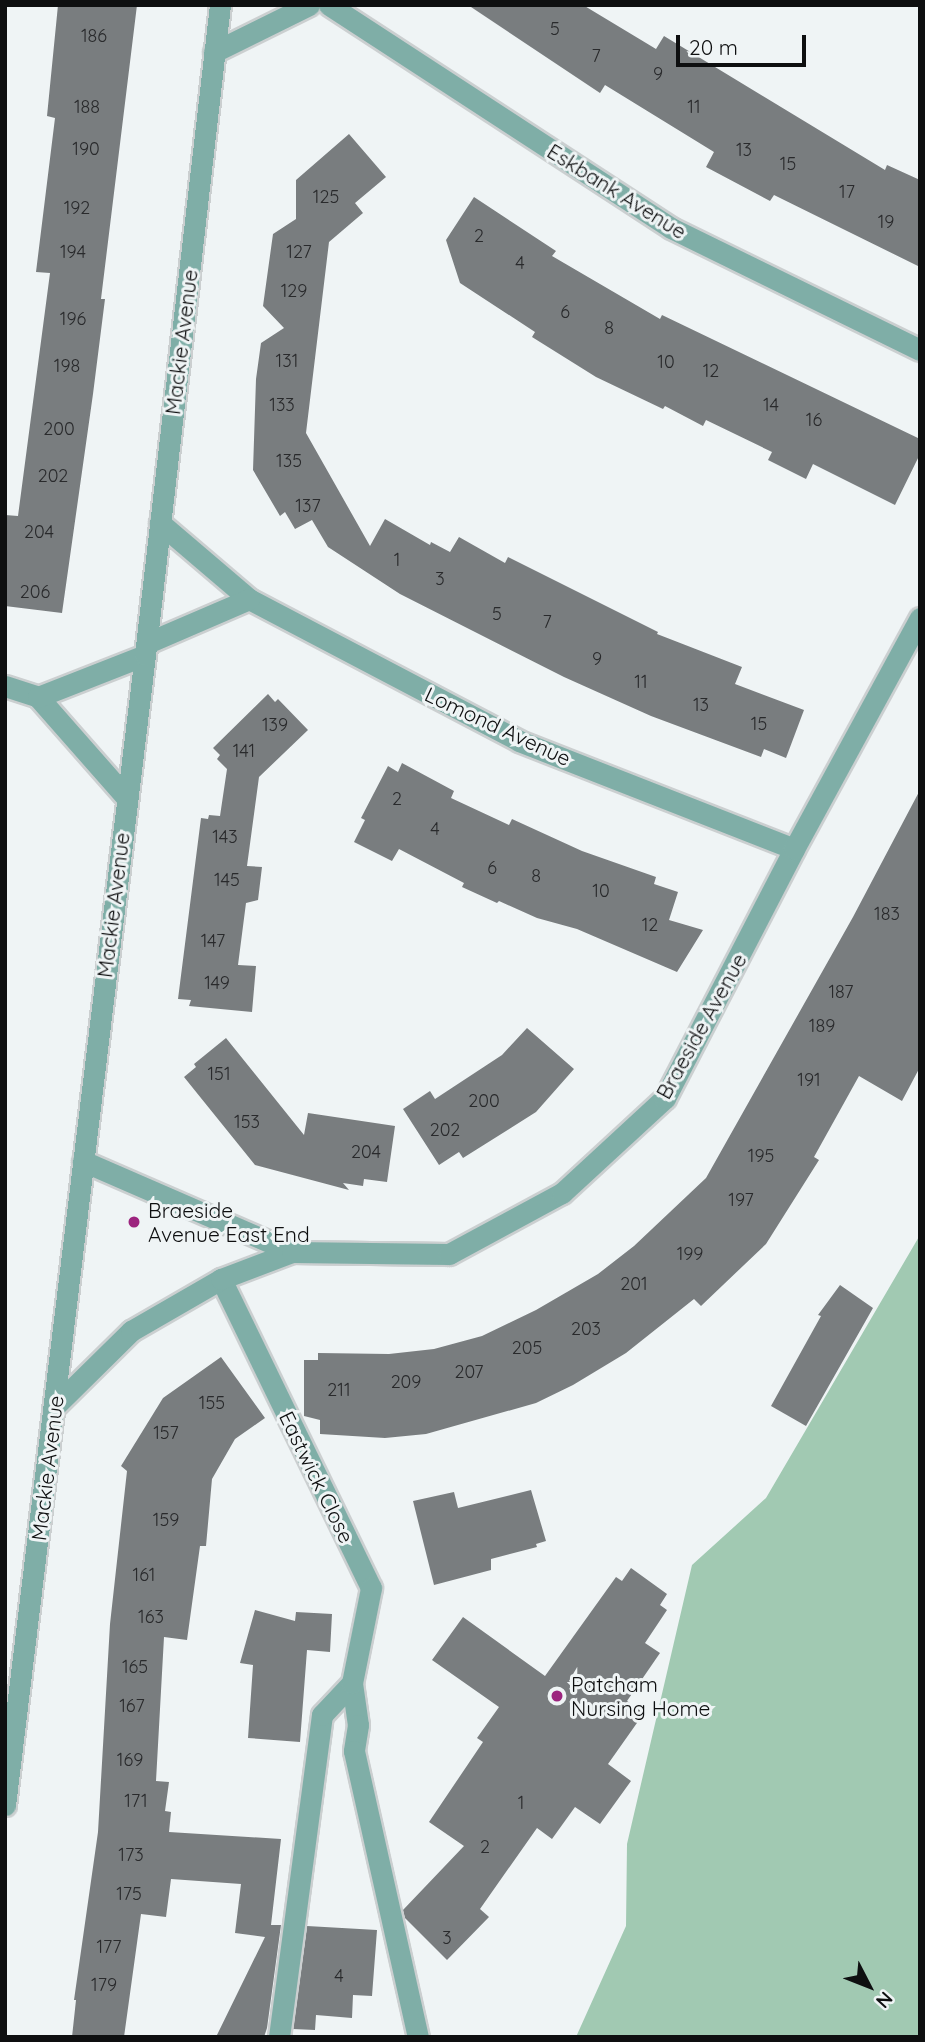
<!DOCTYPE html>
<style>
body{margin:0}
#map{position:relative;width:925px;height:2042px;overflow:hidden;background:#eff4f5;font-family:Quicksand,sans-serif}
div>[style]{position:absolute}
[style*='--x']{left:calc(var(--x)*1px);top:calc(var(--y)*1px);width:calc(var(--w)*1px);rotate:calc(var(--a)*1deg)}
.forest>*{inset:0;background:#a1c9b2}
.building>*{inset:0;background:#797d7f}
.roads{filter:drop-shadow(2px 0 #cbcfd0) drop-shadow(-2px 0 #cbcfd0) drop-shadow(0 2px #cbcfd0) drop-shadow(0 -2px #cbcfd0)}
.service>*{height:21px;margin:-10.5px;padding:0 10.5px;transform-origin:10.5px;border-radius:10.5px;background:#7faea7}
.minor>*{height:21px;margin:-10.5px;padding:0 10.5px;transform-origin:10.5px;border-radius:10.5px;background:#7faea7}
.dots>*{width:19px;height:19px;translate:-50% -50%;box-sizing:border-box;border:4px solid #eff4f5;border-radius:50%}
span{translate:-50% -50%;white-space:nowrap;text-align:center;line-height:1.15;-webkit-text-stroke:6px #eff4f5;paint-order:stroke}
.number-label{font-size:18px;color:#292a2c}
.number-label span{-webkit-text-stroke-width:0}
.street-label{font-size:21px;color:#0e0f10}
.poi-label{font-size:21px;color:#0e0f10}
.left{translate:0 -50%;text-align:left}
.frame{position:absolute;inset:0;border:7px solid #0e0f10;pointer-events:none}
.north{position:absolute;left:834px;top:1951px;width:70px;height:70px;-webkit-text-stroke:5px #eff4f5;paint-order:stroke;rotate:132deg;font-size:19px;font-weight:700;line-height:28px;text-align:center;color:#0e0f10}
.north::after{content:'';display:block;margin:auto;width:24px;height:32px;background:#0e0f10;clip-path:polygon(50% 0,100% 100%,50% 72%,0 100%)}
.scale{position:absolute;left:676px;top:35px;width:130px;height:32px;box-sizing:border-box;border:4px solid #0e0f10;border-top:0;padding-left:9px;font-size:21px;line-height:24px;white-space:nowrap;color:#0e0f10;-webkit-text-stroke:5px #eff4f5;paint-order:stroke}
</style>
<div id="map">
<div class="forest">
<div style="clip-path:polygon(920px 1235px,920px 2037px,576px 2037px,626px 1926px,627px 1844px,692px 1565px,766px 1498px)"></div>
</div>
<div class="building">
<div style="clip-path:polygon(58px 5px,137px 5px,101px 299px,105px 299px,93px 394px,62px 613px,5px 606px,5px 515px,18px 516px,50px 273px,36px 272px,55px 118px,47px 116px)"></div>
<div style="clip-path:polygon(468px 5px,583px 5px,656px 49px,664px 36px,885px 170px,887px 165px,920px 180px,920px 267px,774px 195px,770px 201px,706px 167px,714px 152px,605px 85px,600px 93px)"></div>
<div style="clip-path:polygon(349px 134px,386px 177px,355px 203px,363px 213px,329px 242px,306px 433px,370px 546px,385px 519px,430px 545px,431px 542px,450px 552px,459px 537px,505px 563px,508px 557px,658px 632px,657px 634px,742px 667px,735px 684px,804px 710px,786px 758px,764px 749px,761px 757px,651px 716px,564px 677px,400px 594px,328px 547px,312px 520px,295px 529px,285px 512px,280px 516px,253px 470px,256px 379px,261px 343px,284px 328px,263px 306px,273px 234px,296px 219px,296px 180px)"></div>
<div style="clip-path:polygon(474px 197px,556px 251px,552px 256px,660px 319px,662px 315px,920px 439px,920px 454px,895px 505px,813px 464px,806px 479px,768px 460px,772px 452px,706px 420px,703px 426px,665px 406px,663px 409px,596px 377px,532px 337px,535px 332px,460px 283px,446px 240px)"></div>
<div style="clip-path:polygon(268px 694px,275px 702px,278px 699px,308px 730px,259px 777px,247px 866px,262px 867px,258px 900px,246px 903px,238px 965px,256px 966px,252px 1012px,189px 1006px,191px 1000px,178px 999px,201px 818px,208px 819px,209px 815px,220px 816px,227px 769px,217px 759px,220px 755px,213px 748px)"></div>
<div style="clip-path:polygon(402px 763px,454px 791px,451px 798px,509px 825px,512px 819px,582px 851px,656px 877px,654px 884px,678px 892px,669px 920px,703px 930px,677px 972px,577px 929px,537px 918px,499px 901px,497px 903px,462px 887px,464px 883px,399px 849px,392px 861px,354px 842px,365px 820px,361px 818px,388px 766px,398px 772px)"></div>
<div style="clip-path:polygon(920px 790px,920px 1067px,902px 1101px,859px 1076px,814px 1157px,819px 1160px,766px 1244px,701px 1306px,694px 1299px,626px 1353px,573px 1385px,536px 1403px,426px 1434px,385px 1438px,320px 1434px,320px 1420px,304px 1416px,304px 1360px,318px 1360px,318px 1353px,389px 1354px,434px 1349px,482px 1336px,536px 1310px,598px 1274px,634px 1246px,706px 1178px,853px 917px)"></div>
<div style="clip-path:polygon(527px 1028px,574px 1069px,536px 1112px,463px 1158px,459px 1152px,439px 1165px,403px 1109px,430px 1091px,435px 1099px,502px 1055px)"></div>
<div style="clip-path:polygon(226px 1038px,304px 1135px,308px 1113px,395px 1126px,387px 1182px,364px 1179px,363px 1186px,343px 1183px,349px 1190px,255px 1165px,184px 1077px,196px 1067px,194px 1064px)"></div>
<div style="clip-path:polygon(840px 1285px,873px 1308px,806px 1426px,771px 1406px,821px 1316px,818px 1315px)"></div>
<div style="clip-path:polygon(221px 1357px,265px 1418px,235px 1439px,212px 1479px,206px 1546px,200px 1546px,187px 1640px,164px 1637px,156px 1781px,169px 1782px,165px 1811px,171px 1812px,169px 1832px,281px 1839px,271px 1925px,281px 1925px,267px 2028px,264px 2037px,216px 2037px,265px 1937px,235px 1933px,241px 1884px,171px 1879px,166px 1917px,141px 1914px,124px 2037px,72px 2037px,76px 2000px,74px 2000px,98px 1832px,110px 1624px,127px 1471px,121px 1466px,163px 1398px)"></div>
<div style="clip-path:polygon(531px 1490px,546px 1541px,536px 1544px,537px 1547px,491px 1559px,491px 1570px,434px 1585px,413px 1501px,454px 1492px,458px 1508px)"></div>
<div style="clip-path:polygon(631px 1568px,667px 1594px,660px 1605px,667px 1610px,645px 1643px,660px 1653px,627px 1701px,644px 1713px,608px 1764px,631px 1781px,600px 1824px,575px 1807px,552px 1839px,537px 1828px,480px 1909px,489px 1917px,447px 1960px,405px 1918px,403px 1910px,464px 1846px,429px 1822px,483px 1742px,477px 1738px,499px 1707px,432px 1660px,463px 1617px,545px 1676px,616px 1577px,622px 1581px)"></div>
<div style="clip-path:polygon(255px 1610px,295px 1621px,296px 1612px,332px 1614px,330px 1652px,307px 1650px,300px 1742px,248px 1738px,253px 1665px,240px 1663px)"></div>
<div style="clip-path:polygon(307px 1926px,377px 1930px,372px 1996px,353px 1995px,352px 2018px,316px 2015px,315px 2030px,293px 2029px)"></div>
</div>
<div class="roads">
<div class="service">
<div style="--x:352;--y:1683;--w:42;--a:81.9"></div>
<div style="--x:358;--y:1725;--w:26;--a:99"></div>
<div style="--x:354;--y:1751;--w:293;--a:77.4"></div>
<div style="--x:279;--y:2037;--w:325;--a:-82.4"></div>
<div style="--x:322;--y:1715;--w:44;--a:-46.8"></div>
</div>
<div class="minor">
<div style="--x:329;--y:5;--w:408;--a:33.1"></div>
<div style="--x:671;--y:228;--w:277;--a:26.1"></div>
<div style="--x:214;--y:52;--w:106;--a:-26.3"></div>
<div style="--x:160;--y:523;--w:117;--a:40.5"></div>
<div style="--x:249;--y:599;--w:305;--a:27.7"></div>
<div style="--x:519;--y:741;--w:295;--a:21.4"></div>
<div style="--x:147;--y:643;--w:111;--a:-23.3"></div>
<div style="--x:5;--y:686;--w:35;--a:18"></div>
<div style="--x:38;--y:697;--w:133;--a:48.7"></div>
<div style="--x:38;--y:697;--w:115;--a:-21.4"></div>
<div style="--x:83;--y:1161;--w:228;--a:23.5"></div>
<div style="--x:221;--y:1279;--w:343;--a:64.1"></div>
<div style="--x:371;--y:1588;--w:97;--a:101.3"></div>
<div style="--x:55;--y:1406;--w:107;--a:-44.6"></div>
<div style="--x:131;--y:1331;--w:104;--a:-30"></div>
<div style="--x:221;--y:1279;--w:76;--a:-20.8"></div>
<div style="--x:292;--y:1252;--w:157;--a:0.7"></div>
<div style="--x:449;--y:1254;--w:128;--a:-28.4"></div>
<div style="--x:562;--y:1193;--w:140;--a:-42.7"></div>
<div style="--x:665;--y:1098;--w:280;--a:-62.6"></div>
<div style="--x:794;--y:849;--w:263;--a:-61.4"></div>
<div style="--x:5;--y:1805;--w:1158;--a:-83.06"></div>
<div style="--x:145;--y:655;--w:654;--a:-83.42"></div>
</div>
</div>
<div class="dots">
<div style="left:134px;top:1222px;background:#9c247e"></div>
<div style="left:557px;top:1696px;background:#9c247e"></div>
</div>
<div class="number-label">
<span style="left:555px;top:29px">5</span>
<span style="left:94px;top:36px">186</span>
<span style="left:596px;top:56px">7</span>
<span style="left:658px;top:74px">9</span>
<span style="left:87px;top:107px">188</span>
<span style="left:694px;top:107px">11</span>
<span style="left:86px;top:149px">190</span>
<span style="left:744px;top:150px">13</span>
<span style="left:788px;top:164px">15</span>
<span style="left:847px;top:192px">17</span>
<span style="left:326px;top:197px">125</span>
<span style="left:77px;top:208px">192</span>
<span style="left:886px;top:222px">19</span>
<span style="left:479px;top:236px">2</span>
<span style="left:73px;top:252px">194</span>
<span style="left:299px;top:252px">127</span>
<span style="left:520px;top:263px">4</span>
<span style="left:294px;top:291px">129</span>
<span style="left:565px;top:312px">6</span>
<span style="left:73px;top:319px">196</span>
<span style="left:609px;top:328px">8</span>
<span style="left:287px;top:361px">131</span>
<span style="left:666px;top:362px">10</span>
<span style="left:67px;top:366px">198</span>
<span style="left:711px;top:371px">12</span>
<span style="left:282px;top:405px">133</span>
<span style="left:771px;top:405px">14</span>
<span style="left:814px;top:420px">16</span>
<span style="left:59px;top:429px">200</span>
<span style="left:289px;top:461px">135</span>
<span style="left:53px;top:476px">202</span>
<span style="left:308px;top:506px">137</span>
<span style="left:39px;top:532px">204</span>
<span style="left:397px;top:560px">1</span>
<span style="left:440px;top:579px">3</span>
<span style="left:35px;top:592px">206</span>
<span style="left:497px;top:614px">5</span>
<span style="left:547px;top:622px">7</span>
<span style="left:597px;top:659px">9</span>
<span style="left:641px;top:682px">11</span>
<span style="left:701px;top:705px">13</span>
<span style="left:759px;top:724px">15</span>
<span style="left:275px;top:725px">139</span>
<span style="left:244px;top:751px">141</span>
<span style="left:397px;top:799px">2</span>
<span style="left:435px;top:829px">4</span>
<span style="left:225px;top:837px">143</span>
<span style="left:492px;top:868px">6</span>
<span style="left:536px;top:876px">8</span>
<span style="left:227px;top:880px">145</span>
<span style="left:601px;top:891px">10</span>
<span style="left:887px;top:914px">183</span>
<span style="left:650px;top:925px">12</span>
<span style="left:213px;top:941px">147</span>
<span style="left:217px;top:983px">149</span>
<span style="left:841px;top:992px">187</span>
<span style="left:822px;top:1026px">189</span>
<span style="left:219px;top:1074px">151</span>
<span style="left:809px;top:1080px">191</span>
<span style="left:484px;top:1101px">200</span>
<span style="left:247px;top:1122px">153</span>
<span style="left:445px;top:1130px">202</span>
<span style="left:366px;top:1152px">204</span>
<span style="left:761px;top:1156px">195</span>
<span style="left:741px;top:1200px">197</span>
<span style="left:690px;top:1254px">199</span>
<span style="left:634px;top:1284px">201</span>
<span style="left:586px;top:1329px">203</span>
<span style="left:527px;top:1348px">205</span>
<span style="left:469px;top:1372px">207</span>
<span style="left:406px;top:1382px">209</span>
<span style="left:339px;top:1390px">211</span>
<span style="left:212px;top:1403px">155</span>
<span style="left:166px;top:1433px">157</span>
<span style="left:166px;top:1520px">159</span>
<span style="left:144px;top:1575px">161</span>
<span style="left:151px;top:1617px">163</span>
<span style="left:135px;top:1667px">165</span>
<span style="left:132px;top:1706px">167</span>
<span style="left:130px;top:1760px">169</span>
<span style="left:136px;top:1801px">171</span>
<span style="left:521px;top:1803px">1</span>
<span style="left:485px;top:1847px">2</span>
<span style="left:131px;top:1855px">173</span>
<span style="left:129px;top:1894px">175</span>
<span style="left:447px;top:1938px">3</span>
<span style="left:109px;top:1947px">177</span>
<span style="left:339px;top:1976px">4</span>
<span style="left:104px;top:1985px">179</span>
</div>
<div class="street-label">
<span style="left:617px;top:191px;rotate:32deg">Eskbank Avenue</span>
<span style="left:181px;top:342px;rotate:-83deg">Mackie Avenue</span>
<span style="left:498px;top:726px;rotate:25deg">Lomond Avenue</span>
<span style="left:113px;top:905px;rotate:-83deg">Mackie Avenue</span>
<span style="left:701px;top:1026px;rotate:-61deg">Braeside Avenue</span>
<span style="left:47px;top:1468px;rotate:-83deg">Mackie Avenue</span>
<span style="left:317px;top:1477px;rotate:64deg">Eastwick Close</span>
</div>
<div class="poi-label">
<span class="left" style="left:148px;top:1222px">Braeside<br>Avenue East End</span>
<span class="left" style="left:571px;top:1696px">Patcham<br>Nursing Home</span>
</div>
<div class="frame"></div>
<div class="north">N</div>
<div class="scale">20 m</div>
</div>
